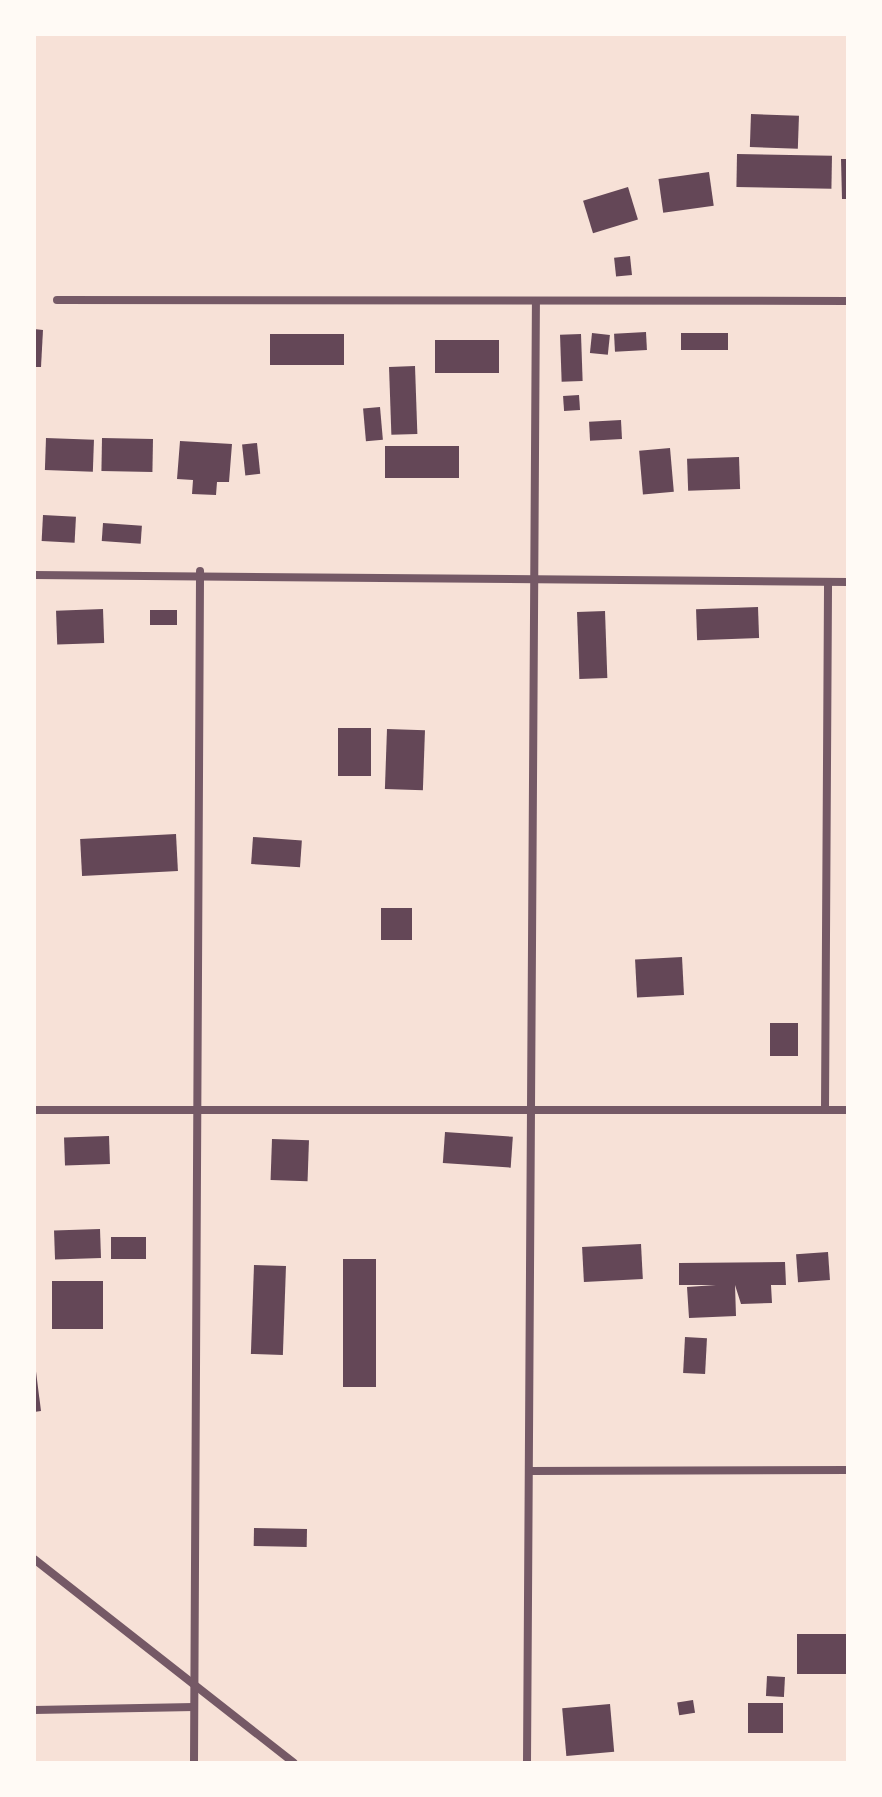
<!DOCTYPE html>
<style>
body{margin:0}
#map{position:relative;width:882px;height:1797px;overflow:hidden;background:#f7e1d7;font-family:Rubik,sans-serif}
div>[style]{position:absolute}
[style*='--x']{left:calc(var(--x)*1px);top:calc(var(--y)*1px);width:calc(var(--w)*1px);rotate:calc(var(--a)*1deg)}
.building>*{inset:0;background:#644757;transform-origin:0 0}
.minor>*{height:8px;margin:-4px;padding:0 4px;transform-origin:4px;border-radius:4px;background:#755966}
span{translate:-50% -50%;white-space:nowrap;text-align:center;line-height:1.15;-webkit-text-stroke:6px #fffaf5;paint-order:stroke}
.frame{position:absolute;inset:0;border:36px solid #fffaf5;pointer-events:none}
</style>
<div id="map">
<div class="building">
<div style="left:751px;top:114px;width:48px;height:33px;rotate:2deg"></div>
<div style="left:737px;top:154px;width:95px;height:33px;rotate:1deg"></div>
<div style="clip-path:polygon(841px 159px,848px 159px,848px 199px,842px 199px)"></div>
<div style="left:709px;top:172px;width:34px;height:51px;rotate:82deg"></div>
<div style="left:628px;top:187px;width:34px;height:47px;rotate:73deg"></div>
<div style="left:630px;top:256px;width:19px;height:16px;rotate:84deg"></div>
<div style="clip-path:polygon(34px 329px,43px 330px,41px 367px,34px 367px)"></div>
<div style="left:646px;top:332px;width:18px;height:32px;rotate:87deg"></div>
<div style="left:592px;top:333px;width:18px;height:20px;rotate:6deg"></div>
<div style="left:681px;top:333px;width:47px;height:17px"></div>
<div style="left:344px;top:334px;width:31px;height:74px;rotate:90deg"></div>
<div style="left:581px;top:334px;width:47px;height:21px;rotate:88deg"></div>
<div style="left:499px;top:340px;width:33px;height:64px;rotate:90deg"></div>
<div style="left:415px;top:366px;width:68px;height:26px;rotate:88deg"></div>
<div style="left:579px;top:395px;width:15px;height:16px;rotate:86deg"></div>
<div style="left:380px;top:407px;width:33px;height:17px;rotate:85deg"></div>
<div style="left:621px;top:420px;width:19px;height:32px;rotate:87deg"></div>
<div style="left:46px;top:438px;width:48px;height:32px;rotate:2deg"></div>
<div style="left:102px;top:438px;width:51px;height:33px;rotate:1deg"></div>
<div style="clip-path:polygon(180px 441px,232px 444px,229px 482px,217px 482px,216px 495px,192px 494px,193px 480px,177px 479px)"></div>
<div style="left:257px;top:443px;width:31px;height:15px;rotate:84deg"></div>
<div style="left:385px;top:446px;width:74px;height:32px"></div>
<div style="left:670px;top:448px;width:44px;height:31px;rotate:85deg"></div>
<div style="left:739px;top:457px;width:32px;height:52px;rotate:88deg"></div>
<div style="left:43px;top:515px;width:33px;height:26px;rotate:3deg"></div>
<div style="left:103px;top:523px;width:39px;height:18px;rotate:4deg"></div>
<div style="left:758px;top:607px;width:31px;height:62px;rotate:88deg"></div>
<div style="left:103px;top:609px;width:34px;height:47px;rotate:88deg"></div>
<div style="left:150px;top:610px;width:27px;height:15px"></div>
<div style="left:605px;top:611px;width:67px;height:28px;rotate:88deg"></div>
<div style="left:338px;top:728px;width:33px;height:48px"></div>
<div style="left:387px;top:729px;width:38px;height:60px;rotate:2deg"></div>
<div style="left:176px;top:834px;width:37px;height:96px;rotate:87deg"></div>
<div style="left:253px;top:837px;width:49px;height:27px;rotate:4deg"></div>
<div style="left:412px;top:908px;width:32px;height:31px;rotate:90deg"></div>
<div style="left:682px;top:957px;width:38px;height:47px;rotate:87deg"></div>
<div style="left:770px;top:1023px;width:28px;height:33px"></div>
<div style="left:445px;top:1132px;width:68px;height:31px;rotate:4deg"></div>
<div style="left:109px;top:1136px;width:28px;height:45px;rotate:88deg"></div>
<div style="left:272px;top:1139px;width:37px;height:41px;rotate:2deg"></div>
<div style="left:100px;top:1229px;width:29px;height:46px;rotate:88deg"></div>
<div style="left:111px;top:1237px;width:35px;height:22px"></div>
<div style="left:641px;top:1244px;width:35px;height:59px;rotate:87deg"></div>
<div style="left:828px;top:1252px;width:28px;height:32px;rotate:86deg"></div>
<div style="left:343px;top:1259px;width:33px;height:128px"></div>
<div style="clip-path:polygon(785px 1262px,786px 1285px,771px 1285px,772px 1303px,741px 1304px,735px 1285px,736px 1316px,689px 1318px,687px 1287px,716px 1285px,679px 1285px,679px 1263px)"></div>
<div style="left:254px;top:1265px;width:32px;height:89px;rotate:2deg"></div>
<div style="left:52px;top:1281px;width:51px;height:48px"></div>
<div style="left:685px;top:1337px;width:22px;height:36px;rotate:3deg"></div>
<div style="clip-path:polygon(34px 1356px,41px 1411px,34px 1412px)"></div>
<div style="left:254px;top:1528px;width:53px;height:18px;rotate:1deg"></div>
<div style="left:848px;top:1634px;width:40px;height:51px;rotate:90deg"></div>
<div style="left:767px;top:1676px;width:18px;height:20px;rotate:3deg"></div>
<div style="left:693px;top:1700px;width:13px;height:16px;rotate:81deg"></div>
<div style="left:748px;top:1703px;width:35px;height:30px"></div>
<div style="left:610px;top:1704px;width:48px;height:48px;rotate:85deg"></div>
</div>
<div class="minor">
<div style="--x:57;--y:300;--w:791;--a:0.07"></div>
<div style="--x:34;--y:575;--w:814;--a:0.49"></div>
<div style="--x:34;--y:1110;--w:814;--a:0"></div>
<div style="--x:825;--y:1110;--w:528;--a:-89.67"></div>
<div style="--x:529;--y:1471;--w:319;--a:-0.2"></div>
<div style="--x:34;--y:1559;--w:330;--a:38.1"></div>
<div style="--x:34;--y:1710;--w:160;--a:-1.1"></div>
<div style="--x:194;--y:1763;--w:1192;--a:-89.71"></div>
<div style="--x:527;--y:1763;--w:1462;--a:-89.65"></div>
</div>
<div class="frame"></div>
</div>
